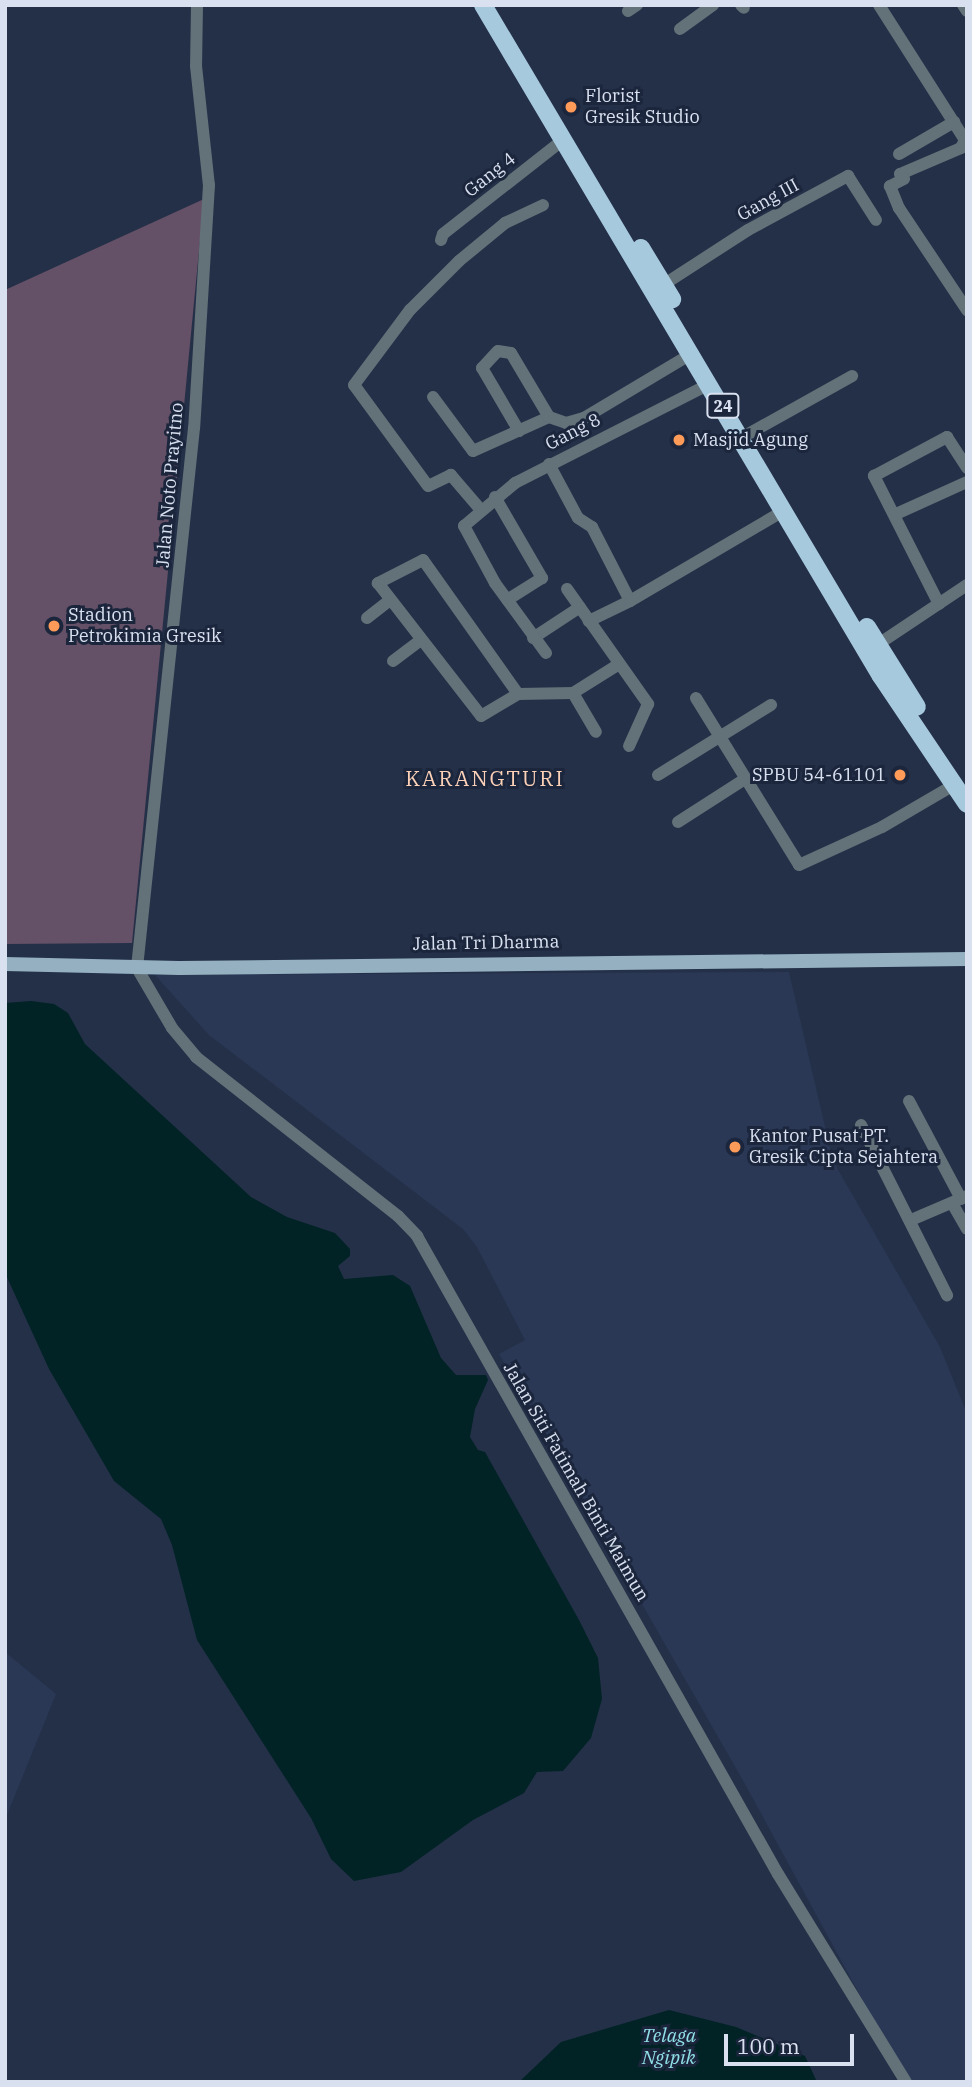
<!DOCTYPE html>
<style>
body{margin:0}
#map{position:relative;width:972px;height:2087px;overflow:hidden;background:#243048;font-family:"IBM Plex Serif",serif}
div>[style]{position:absolute}
[style*='--x']{left:calc(var(--x)*1px);top:calc(var(--y)*1px);width:calc(var(--w)*1px);rotate:calc(var(--a)*1deg)}
.built>*{inset:0;background:#2a3856}
.green>*{inset:0;background:#655167}
.water>*{inset:0;background:#012326}
.minor>*{height:12px;margin:-6px;padding:0 6px;transform-origin:6px;border-radius:6px;background:#637179}
.major>*{height:14px;margin:-7px;padding:0 7px;transform-origin:7px;border-radius:7px;background:#94b0c1}
.highway>*{height:18px;margin:-9px;padding:0 9px;transform-origin:9px;border-radius:9px;background:#a7c9dd}
.dots>*{width:19px;height:19px;translate:-50% -50%;box-sizing:border-box;border:4px solid #1b263d;border-radius:50%}
span{translate:-50% -50%;white-space:nowrap;text-align:center;line-height:1.15;-webkit-text-stroke:6px #1b263d;paint-order:stroke}
.shield-label span{padding:2px 5px;background:#1b263d;border:2px solid;border-radius:5px;-webkit-text-stroke-width:0}
.shield-label{font-size:16px;color:#d9e1f0;font-weight:700}
.poi-label{font-size:18px;color:#d9e1f0}
.left{translate:0 -50%;text-align:left}
.right{translate:-100% -50%;text-align:right}
.street-label{font-size:18px;color:#d9e1f0}
.water-label{font-size:19px;color:#91e0e8;font-style:italic}
.quarter-label{font-size:21px;color:#fcd1b7;letter-spacing:2px}
.frame{position:absolute;inset:0;border:7px solid #d9e1f0;pointer-events:none}
.scale{position:absolute;left:724px;top:2034px;width:130px;height:32px;box-sizing:border-box;border:4px solid #d9e1f0;border-top:0;padding-left:9px;font-size:21px;line-height:24px;white-space:nowrap;color:#d9e1f0;-webkit-text-stroke:5px #1b263d;paint-order:stroke}
</style>
<div id="map">
<div class="built">
<div style="clip-path:polygon(789px 972px,833px 1161px,940px 1347px,967px 1414px,967px 2082px,911px 2082px,884px 2039px,745px 1784px,499px 1354px,525px 1340px,477px 1247px,463px 1229px,209px 1035px,155px 975px)"></div>
<div style="clip-path:polygon(5px 1652px,56px 1694px,5px 1820px)"></div>
</div>
<div class="green">
<div style="clip-path:polygon(204px 199px,132px 943px,5px 944px,5px 290px)"></div>
</div>
<div class="water">
<div style="clip-path:polygon(31px 1001px,54px 1004px,68px 1013px,85px 1044px,251px 1197px,287px 1217px,335px 1233px,350px 1249px,350px 1256px,338px 1266px,344px 1279px,393px 1275px,410px 1286px,441px 1358px,456px 1375px,486px 1375px,488px 1380px,475px 1409px,470px 1437px,478px 1450px,485px 1452px,579px 1620px,598px 1658px,602px 1699px,591px 1738px,563px 1771px,537px 1772px,524px 1793px,473px 1820px,401px 1872px,354px 1881px,331px 1859px,311px 1818px,197px 1640px,172px 1545px,161px 1519px,114px 1481px,49px 1369px,5px 1273px,5px 1003px)"></div>
<div style="clip-path:polygon(669px 2010px,736px 2027px,805px 2056px,817px 2082px,519px 2082px,561px 2042px)"></div>
</div>
<div class="minor">
<div style="--x:197;--y:5;--w:61;--a:90.9"></div>
<div style="--x:196;--y:66;--w:120;--a:83.8"></div>
<div style="--x:209;--y:185;--w:243;--a:93.5"></div>
<div style="--x:194;--y:428;--w:543;--a:96.03"></div>
<div style="--x:137;--y:968;--w:69;--a:59.7"></div>
<div style="--x:172;--y:1028;--w:38;--a:50"></div>
<div style="--x:196;--y:1057;--w:257;--a:38.2"></div>
<div style="--x:398;--y:1216;--w:28;--a:46"></div>
<div style="--x:417;--y:1236;--w:733;--a:60.5"></div>
<div style="--x:778;--y:1874;--w:244;--a:58.4"></div>
<div style="--x:741;--y:5;--w:4;--a:45"></div>
<div style="--x:879;--y:5;--w:160;--a:57.5"></div>
<div style="--x:965;--y:140;--w:9;--a:117"></div>
<div style="--x:961;--y:148;--w:66;--a:156.9"></div>
<div style="--x:900;--y:174;--w:6;--a:51"></div>
<div style="--x:904;--y:179;--w:16;--a:153"></div>
<div style="--x:890;--y:186;--w:24;--a:68"></div>
<div style="--x:899;--y:208;--w:123;--a:56.3"></div>
<div style="--x:963;--y:5;--w:7;--a:56"></div>
<div style="--x:628;--y:11;--w:11;--a:-34"></div>
<div style="--x:680;--y:29;--w:41;--a:-36"></div>
<div style="--x:899;--y:154;--w:64;--a:-30.2"></div>
<div style="--x:441;--y:240;--w:6;--a:-72"></div>
<div style="--x:443;--y:234;--w:154;--a:-38.1"></div>
<div style="--x:663;--y:285;--w:101;--a:-32.9"></div>
<div style="--x:748;--y:230;--w:114;--a:-28.4"></div>
<div style="--x:848;--y:176;--w:52;--a:57.5"></div>
<div style="--x:433;--y:397;--w:67;--a:53.5"></div>
<div style="--x:473;--y:451;--w:83;--a:-24.1"></div>
<div style="--x:549;--y:417;--w:18;--a:19"></div>
<div style="--x:566;--y:423;--w:19;--a:-16"></div>
<div style="--x:584;--y:418;--w:125;--a:-30.9"></div>
<div style="--x:519;--y:431;--w:73;--a:-120.4"></div>
<div style="--x:482;--y:368;--w:23;--a:-47"></div>
<div style="--x:498;--y:351;--w:13;--a:9"></div>
<div style="--x:511;--y:353;--w:74;--a:59.3"></div>
<div style="--x:750;--y:433;--w:117;--a:-29.2"></div>
<div style="--x:549;--y:464;--w:61;--a:61.8"></div>
<div style="--x:578;--y:518;--w:17;--a:33"></div>
<div style="--x:592;--y:527;--w:83;--a:62.8"></div>
<div style="--x:630;--y:601;--w:46;--a:154"></div>
<div style="--x:495;--y:497;--w:94;--a:59.9"></div>
<div style="--x:542;--y:578;--w:41;--a:147.8"></div>
<div style="--x:480;--y:509;--w:45;--a:-130.5"></div>
<div style="--x:451;--y:475;--w:25;--a:154"></div>
<div style="--x:428;--y:486;--w:125;--a:-126.2"></div>
<div style="--x:354;--y:385;--w:94;--a:-53.3"></div>
<div style="--x:410;--y:310;--w:69;--a:-45"></div>
<div style="--x:459;--y:261;--w:60;--a:-39.6"></div>
<div style="--x:505;--y:223;--w:42;--a:-25.3"></div>
<div style="--x:896;--y:514;--w:78;--a:-24.3"></div>
<div style="--x:567;--y:589;--w:141;--a:54.8"></div>
<div style="--x:648;--y:704;--w:46;--a:114.3"></div>
<div style="--x:630;--y:601;--w:180;--a:-30.4"></div>
<div style="--x:939;--y:604;--w:144;--a:-116.9"></div>
<div style="--x:874;--y:476;--w:83;--a:-28.1"></div>
<div style="--x:947;--y:437;--w:37;--a:57"></div>
<div style="--x:367;--y:618;--w:28;--a:-38"></div>
<div style="--x:533;--y:638;--w:56;--a:-33.4"></div>
<div style="--x:877;--y:645;--w:108;--a:-33.7"></div>
<div style="--x:546;--y:653;--w:87;--a:-126.1"></div>
<div style="--x:495;--y:583;--w:65;--a:-118.5"></div>
<div style="--x:464;--y:526;--w:67;--a:-40.1"></div>
<div style="--x:515;--y:483;--w:218;--a:-27"></div>
<div style="--x:393;--y:661;--w:34;--a:-37"></div>
<div style="--x:573;--y:693;--w:45;--a:59.5"></div>
<div style="--x:518;--y:694;--w:164;--a:-125.3"></div>
<div style="--x:423;--y:560;--w:51;--a:152.9"></div>
<div style="--x:378;--y:583;--w:168;--a:52.2"></div>
<div style="--x:481;--y:716;--w:43;--a:-30.7"></div>
<div style="--x:518;--y:694;--w:55;--a:-1"></div>
<div style="--x:573;--y:693;--w:51;--a:-32.1"></div>
<div style="--x:696;--y:698;--w:196;--a:58.3"></div>
<div style="--x:799;--y:865;--w:91;--a:-24.6"></div>
<div style="--x:882;--y:827;--w:83;--a:-30.3"></div>
<div style="--x:658;--y:775;--w:133;--a:-31.8"></div>
<div style="--x:678;--y:822;--w:80;--a:-32.7"></div>
<div style="--x:909;--y:1101;--w:111;--a:62"></div>
<div style="--x:861;--y:1125;--w:191;--a:63.2"></div>
<div style="--x:952;--y:1203;--w:30;--a:60"></div>
<div style="--x:911;--y:1220;--w:61;--a:-23.2"></div>
</div>
<div class="major">
<div style="--x:5;--y:964;--w:174;--a:1.3"></div>
<div style="--x:179;--y:968;--w:788;--a:-0.65"></div>
</div>
<div class="highway">
<div style="--x:483;--y:5;--w:780;--a:59.33"></div>
<div style="--x:881;--y:676;--w:154;--a:56.1"></div>
<div style="--x:641;--y:248;--w:60;--a:58.7"></div>
<div style="--x:867;--y:627;--w:94;--a:58"></div>
</div>
<div class="dots">
<div style="left:571px;top:107px;background:#fe9b59"></div>
<div style="left:679px;top:440px;background:#fe9b59"></div>
<div style="left:54px;top:626px;background:#fe9b59"></div>
<div style="left:900px;top:775px;background:#fe9b59"></div>
<div style="left:735px;top:1147px;background:#fe9b59"></div>
</div>
<div class="shield-label">
<span style="left:723px;top:406px">24</span>
</div>
<div class="poi-label">
<span class="left" style="left:585px;top:107px">Florist<br>Gresik Studio</span>
<span class="left" style="left:693px;top:440px">Masjid Agung</span>
<span class="left" style="left:68px;top:626px">Stadion<br>Petrokimia Gresik</span>
<span class="right" style="left:886px;top:775px">SPBU 54-61101</span>
<span class="left" style="left:749px;top:1147px">Kantor Pusat PT.<br>Gresik Cipta Sejahtera</span>
</div>
<div class="street-label">
<span style="left:490px;top:175px;rotate:-38deg">Gang 4</span>
<span style="left:768px;top:200px;rotate:-29deg">Gang III</span>
<span style="left:573px;top:432px;rotate:-27deg">Gang 8</span>
<span style="left:170px;top:485px;rotate:-85deg">Jalan Noto Prayitno</span>
<span style="left:486px;top:943px;rotate:-1deg">Jalan Tri Dharma</span>
<span style="left:576px;top:1482px;rotate:60deg">Jalan Siti Fatimah Binti Maimun</span>
</div>
<div class="water-label">
<span style="left:669px;top:2047px">Telaga<br>Ngipik</span>
</div>
<div class="quarter-label">
<span style="left:485px;top:778px">KARANGTURI</span>
</div>
<div class="frame"></div>
<div class="scale">100 m</div>
</div>
